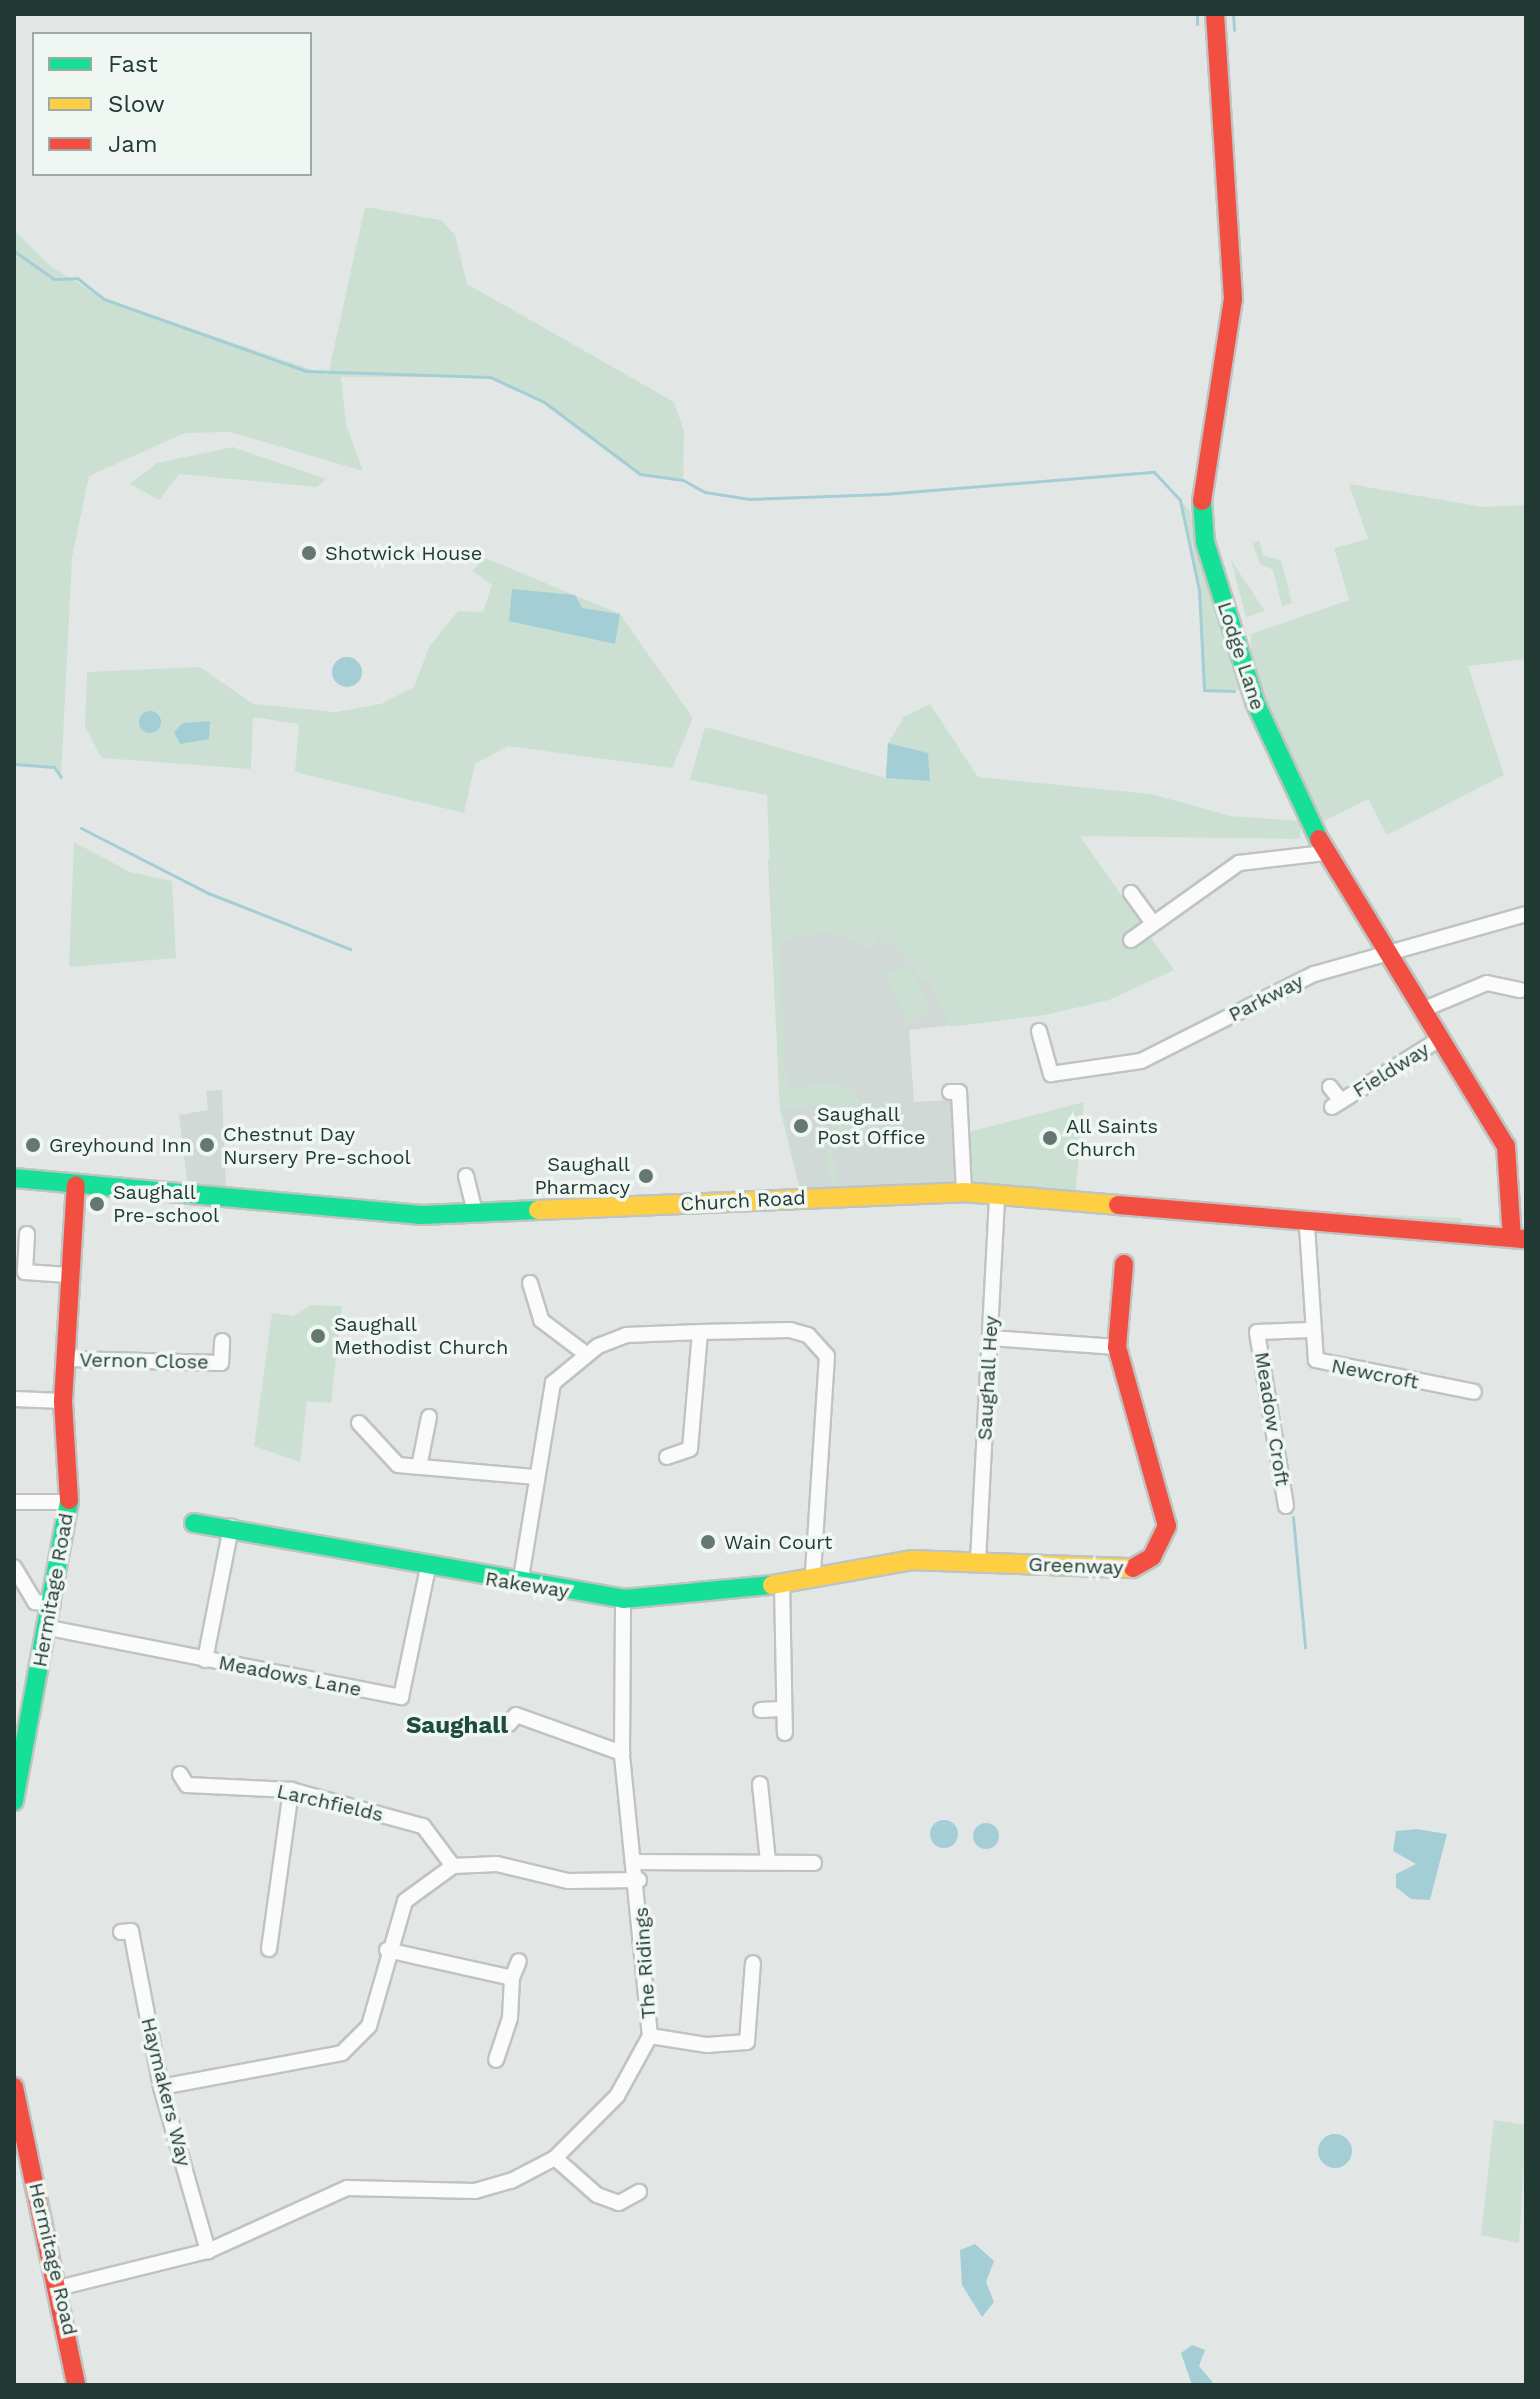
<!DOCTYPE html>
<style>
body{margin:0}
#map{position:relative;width:1540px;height:2399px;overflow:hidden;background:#e2e7e5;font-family:"Work Sans",sans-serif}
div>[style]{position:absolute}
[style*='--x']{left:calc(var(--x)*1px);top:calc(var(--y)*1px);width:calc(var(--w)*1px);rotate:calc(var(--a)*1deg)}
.built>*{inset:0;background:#d0d9d5}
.green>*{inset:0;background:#cbe0d2;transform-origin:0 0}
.water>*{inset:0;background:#a4ced5}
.round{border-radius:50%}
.stream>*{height:3px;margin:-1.5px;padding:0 1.5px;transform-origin:1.5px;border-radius:1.5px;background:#a4ced5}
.roads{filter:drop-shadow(2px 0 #bfc4c2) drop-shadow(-2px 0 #bfc4c2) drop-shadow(0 2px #bfc4c2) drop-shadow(0 -2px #bfc4c2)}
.street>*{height:14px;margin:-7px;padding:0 7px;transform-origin:7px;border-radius:7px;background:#fbfbfb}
.fast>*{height:18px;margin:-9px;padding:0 9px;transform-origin:9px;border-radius:9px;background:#16e098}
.slow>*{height:18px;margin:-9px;padding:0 9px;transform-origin:9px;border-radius:9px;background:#ffcf43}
.jam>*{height:18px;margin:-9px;padding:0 9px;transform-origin:9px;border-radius:9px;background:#f24e42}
.dots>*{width:22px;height:22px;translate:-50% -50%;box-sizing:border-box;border:4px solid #f0f7f3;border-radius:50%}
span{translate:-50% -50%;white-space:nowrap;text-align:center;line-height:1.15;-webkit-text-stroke:7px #f0f7f3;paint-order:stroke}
.poi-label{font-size:20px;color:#213a33}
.left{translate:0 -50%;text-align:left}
.right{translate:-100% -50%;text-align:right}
.street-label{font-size:20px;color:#213a33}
.quarter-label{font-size:24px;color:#1e4b40;font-weight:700}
.frame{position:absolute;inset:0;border:16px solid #213a33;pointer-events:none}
.legend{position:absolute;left:32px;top:32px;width:280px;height:144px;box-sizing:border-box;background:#f0f7f3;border:2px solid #9daba6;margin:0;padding:10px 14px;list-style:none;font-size:24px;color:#213a33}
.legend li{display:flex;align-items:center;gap:16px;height:40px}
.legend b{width:40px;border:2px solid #9daba6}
</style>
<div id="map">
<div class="built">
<div style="clip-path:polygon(768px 859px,1028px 1016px,909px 1030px,914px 1102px,951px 1100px,959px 1186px,800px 1190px,780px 1108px)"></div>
<div style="clip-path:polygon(222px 1090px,226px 1190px,188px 1186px,179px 1115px,208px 1110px,206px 1091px)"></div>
</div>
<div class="green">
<div style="clip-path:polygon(365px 207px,441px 220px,455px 235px,467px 284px,674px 402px,684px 431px,683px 480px,640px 474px,544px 402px,490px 377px,341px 377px,346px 424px,363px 471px,230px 432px,185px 433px,89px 476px,72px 558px,61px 777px,54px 767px,14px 764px,14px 230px,50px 266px,104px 299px,328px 375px)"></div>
<div style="clip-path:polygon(233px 447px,326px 479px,317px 487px,179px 474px,159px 500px,130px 484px,157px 463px)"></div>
<div style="clip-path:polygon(1349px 484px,1483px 507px,1526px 505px,1526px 659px,1468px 666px,1504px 775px,1387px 835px,1368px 799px,1318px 824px,1251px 662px,1251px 634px,1349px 600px,1334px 548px,1368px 539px)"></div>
<div style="clip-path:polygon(1180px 500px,1190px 511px,1240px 690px,1204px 690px,1199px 590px)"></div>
<div style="clip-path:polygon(1259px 540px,1263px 556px,1281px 560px,1292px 603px,1282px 606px,1273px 570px,1260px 564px,1253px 544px)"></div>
<div style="clip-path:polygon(485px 558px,620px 614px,693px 718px,672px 768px,508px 746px,475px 764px,464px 813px,295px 772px,299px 724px,253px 717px,251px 769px,102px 758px,85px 727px,87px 672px,200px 667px,253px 704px,335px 712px,381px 704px,414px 687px,429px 647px,458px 611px,483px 612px,492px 585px,472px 571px)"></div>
<div style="clip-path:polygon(1231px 560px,1265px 611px,1246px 617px)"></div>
<div style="clip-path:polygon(930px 704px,978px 777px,1151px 794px,1230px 816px,1301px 821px,1300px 839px,1080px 836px,1140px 922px,1126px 934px,1135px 945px,1149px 935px,1174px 970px,1109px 1000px,1045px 1015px,950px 1027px,930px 980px,922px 983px,912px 963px,879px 934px,871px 948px,827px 931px,778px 942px,787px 1087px,838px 1084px,856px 1096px,864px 1115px,833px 1153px,838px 1186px,832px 1189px,826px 1153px,840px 1136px,836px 1104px,784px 1108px,800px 1190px,780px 1108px,767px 795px,690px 780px,705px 727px,886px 778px,888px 743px,904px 717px)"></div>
<div style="clip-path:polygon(74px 842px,130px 872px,172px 881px,176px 958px,69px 967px)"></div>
<div style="left:907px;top:963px;width:53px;height:26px;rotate:63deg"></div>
<div style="clip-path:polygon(1084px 1102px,1075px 1196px,969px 1188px,965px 1133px)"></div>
<div style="clip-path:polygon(1224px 1208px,1462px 1218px,1460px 1225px)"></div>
<div style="clip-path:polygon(311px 1305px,342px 1306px,331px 1403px,307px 1401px,300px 1462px,254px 1446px,272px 1313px,293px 1316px)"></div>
<div style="clip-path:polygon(1494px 2120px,1526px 2125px,1519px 2243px,1481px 2235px)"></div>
</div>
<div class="water">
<div style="clip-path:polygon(512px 589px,575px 595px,582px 608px,620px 614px,615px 644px,509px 621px)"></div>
<div class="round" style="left:332px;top:657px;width:30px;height:30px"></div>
<div class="round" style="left:139px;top:711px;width:22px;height:22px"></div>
<div style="clip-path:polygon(210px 721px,209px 739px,180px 744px,174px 732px,183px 723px)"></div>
<div style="clip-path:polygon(888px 743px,928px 753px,930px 781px,886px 778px)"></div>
<div class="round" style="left:930px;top:1820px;width:28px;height:28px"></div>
<div class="round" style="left:973px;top:1823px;width:26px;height:26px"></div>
<div style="clip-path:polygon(1417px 1829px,1447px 1834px,1430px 1900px,1411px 1899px,1396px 1887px,1396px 1874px,1416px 1864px,1393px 1851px,1396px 1831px)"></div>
<div class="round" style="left:1318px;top:2134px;width:34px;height:34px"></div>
<div style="clip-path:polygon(975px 2244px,994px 2261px,986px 2282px,994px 2302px,982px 2317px,962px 2285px,960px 2250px)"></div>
<div style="clip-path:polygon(1192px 2345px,1205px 2350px,1199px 2366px,1215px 2385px,1192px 2385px,1181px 2353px)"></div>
</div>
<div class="stream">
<div style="--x:1197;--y:14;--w:10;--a:90"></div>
<div style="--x:1233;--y:14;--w:16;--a:86"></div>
<div style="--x:14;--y:251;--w:49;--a:35"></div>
<div style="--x:54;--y:279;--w:23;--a:-2"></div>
<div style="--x:77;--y:278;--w:34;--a:38"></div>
<div style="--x:104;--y:299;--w:214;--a:19.6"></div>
<div style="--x:306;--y:371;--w:184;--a:1.9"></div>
<div style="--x:490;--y:377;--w:60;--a:24.8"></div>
<div style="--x:544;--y:402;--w:120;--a:36.9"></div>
<div style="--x:640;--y:474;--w:43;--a:7.9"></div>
<div style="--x:683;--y:480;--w:25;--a:29"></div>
<div style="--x:705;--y:492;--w:45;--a:9"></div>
<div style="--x:749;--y:499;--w:135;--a:-2.1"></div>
<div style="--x:884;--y:494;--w:271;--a:-4.7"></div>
<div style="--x:1154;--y:472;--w:38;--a:47"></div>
<div style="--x:1180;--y:500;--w:92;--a:78.1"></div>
<div style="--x:1199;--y:590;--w:100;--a:87.1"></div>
<div style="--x:1204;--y:690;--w:30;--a:2"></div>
<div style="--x:14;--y:764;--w:40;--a:4.3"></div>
<div style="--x:54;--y:767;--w:12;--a:55"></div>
<div style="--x:81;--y:828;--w:143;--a:27.1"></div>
<div style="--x:208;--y:893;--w:153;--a:21.5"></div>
<div style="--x:1293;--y:1517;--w:131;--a:84.7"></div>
</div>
<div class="roads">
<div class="street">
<div style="--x:1131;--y:893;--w:37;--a:54"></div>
<div style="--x:1131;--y:940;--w:133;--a:-35.5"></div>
<div style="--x:1239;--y:863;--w:86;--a:-6.7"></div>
<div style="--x:1422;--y:1010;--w:70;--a:-22.6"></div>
<div style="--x:1487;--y:983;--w:34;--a:12"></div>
<div style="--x:1039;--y:1031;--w:45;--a:74.4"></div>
<div style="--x:1051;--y:1074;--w:91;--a:-8.2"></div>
<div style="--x:1141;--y:1061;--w:194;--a:-26.7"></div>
<div style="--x:1314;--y:974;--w:220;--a:-15.8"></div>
<div style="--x:1330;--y:1087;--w:18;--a:52"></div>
<div style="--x:950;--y:1092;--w:9;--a:0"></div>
<div style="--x:959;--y:1092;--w:100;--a:87.1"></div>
<div style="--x:1332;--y:1107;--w:129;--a:-32.3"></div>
<div style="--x:466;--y:1176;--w:38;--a:76"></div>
<div style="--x:1307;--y:1226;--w:134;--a:86.2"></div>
<div style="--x:1316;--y:1360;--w:161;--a:11.4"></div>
<div style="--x:27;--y:1234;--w:38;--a:93"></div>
<div style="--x:25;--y:1272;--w:43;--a:4"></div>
<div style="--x:530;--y:1283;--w:39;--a:73"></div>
<div style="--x:541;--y:1320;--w:56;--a:37.1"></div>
<div style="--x:990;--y:1338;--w:127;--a:4.1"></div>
<div style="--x:68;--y:1359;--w:153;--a:1.5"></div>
<div style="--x:221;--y:1363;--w:22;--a:-87"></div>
<div style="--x:14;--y:1399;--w:49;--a:2.3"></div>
<div style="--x:359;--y:1423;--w:57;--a:47.1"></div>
<div style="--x:398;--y:1465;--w:139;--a:5"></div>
<div style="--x:667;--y:1457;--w:24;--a:-19"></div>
<div style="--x:690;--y:1449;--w:117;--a:-85.1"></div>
<div style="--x:419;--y:1467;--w:51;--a:-78.7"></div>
<div style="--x:14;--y:1502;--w:55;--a:0"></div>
<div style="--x:1286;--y:1506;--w:176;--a:-99.5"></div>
<div style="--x:1257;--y:1332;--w:53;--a:-2.2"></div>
<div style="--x:978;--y:1561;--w:365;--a:-87"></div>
<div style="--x:14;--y:1567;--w:41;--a:59"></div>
<div style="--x:35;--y:1602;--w:18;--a:6"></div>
<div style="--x:782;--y:1583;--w:150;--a:88.9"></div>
<div style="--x:520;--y:1584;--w:204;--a:-80.7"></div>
<div style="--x:553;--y:1383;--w:58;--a:-39.4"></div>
<div style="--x:598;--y:1346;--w:30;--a:-21"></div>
<div style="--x:626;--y:1335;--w:74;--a:-2.3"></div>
<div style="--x:700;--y:1332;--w:90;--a:-1.3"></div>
<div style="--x:790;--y:1330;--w:19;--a:16"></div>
<div style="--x:808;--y:1335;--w:28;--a:48"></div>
<div style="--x:827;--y:1356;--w:219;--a:93.7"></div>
<div style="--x:49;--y:1628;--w:359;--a:11.1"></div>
<div style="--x:401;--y:1697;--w:132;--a:-78.2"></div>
<div style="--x:205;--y:1660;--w:136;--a:-78.9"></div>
<div style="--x:761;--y:1710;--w:20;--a:-3"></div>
<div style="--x:509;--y:1724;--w:11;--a:-52"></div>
<div style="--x:516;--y:1715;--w:113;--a:19.7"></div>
<div style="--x:180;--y:1774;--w:13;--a:58"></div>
<div style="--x:187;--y:1785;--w:104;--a:2.8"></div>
<div style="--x:291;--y:1790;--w:137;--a:15.3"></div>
<div style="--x:423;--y:1826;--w:50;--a:53.1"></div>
<div style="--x:760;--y:1784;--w:78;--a:84.1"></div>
<div style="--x:637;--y:1862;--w:177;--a:0.3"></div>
<div style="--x:121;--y:1932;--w:10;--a:-6"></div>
<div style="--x:131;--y:1931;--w:159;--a:79.1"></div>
<div style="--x:161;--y:2087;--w:171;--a:74"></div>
<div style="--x:269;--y:1949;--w:161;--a:-82.1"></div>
<div style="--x:387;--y:1950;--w:128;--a:12.6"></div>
<div style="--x:512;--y:1978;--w:40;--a:92.9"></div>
<div style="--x:510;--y:2018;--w:44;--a:108.4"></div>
<div style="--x:512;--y:1978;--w:18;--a:-68"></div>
<div style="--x:650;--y:2036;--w:58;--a:9"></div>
<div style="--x:707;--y:2045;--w:40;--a:-4.3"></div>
<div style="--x:747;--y:2042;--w:79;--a:-85.7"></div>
<div style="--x:161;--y:2087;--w:184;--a:-10.6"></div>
<div style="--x:342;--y:2053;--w:38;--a:-45"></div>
<div style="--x:369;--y:2026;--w:130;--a:-73.9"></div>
<div style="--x:405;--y:1901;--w:59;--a:-36.1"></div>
<div style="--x:453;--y:1866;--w:44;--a:-2.6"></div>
<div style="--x:497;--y:1864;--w:73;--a:13.5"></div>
<div style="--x:568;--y:1881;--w:71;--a:-0.8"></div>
<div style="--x:555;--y:2158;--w:56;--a:41.4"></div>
<div style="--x:597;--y:2195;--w:23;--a:20"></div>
<div style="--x:619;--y:2203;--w:23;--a:-29"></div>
<div style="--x:62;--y:2287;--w:150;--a:-13.9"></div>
<div style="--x:208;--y:2251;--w:153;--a:-24.4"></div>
<div style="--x:347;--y:2188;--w:128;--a:1.3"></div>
<div style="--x:475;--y:2191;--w:37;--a:-16"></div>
<div style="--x:511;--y:2181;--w:50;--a:-27.6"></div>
<div style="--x:555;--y:2158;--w:88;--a:-45"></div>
<div style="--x:617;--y:2096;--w:68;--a:-61.2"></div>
<div style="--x:650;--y:2036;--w:284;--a:-95.7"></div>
<div style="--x:622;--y:1753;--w:154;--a:-89.6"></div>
</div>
<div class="fast">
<div style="--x:1202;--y:501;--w:41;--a:85.8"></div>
<div style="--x:1205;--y:542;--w:168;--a:72.6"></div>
<div style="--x:1255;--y:702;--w:151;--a:65"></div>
<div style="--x:14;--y:1178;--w:409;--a:5.2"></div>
<div style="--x:421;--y:1215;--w:117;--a:-2.4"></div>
<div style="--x:194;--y:1523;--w:436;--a:10"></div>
<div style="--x:623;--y:1599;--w:150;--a:-5.4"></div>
<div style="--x:14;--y:1801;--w:306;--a:-79.6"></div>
</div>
<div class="slow">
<div style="--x:538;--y:1210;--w:426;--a:-2.4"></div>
<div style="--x:964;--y:1192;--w:155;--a:4.8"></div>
<div style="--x:772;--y:1585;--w:142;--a:-10.1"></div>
<div style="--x:912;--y:1560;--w:221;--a:2.1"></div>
</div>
<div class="jam">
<div style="--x:1202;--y:501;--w:204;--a:-81.3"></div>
<div style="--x:1233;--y:299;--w:286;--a:-93.6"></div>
<div style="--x:1319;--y:839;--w:359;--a:58.7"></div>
<div style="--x:1506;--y:1146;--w:92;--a:86.3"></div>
<div style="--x:1118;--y:1205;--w:409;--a:4.8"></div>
<div style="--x:1124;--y:1264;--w:83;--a:94.8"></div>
<div style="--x:1117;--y:1347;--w:186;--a:74.4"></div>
<div style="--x:1167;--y:1526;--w:34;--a:116"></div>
<div style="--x:1152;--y:1557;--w:22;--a:150"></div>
<div style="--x:69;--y:1500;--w:99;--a:-93.5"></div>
<div style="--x:63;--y:1401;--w:216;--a:-86.6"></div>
<div style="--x:14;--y:2087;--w:304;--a:78.2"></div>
</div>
</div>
<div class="dots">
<div style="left:309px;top:553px;background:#657771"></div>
<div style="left:801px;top:1126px;background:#657771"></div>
<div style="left:1050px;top:1138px;background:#657771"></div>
<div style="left:33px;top:1145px;background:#657771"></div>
<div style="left:207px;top:1145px;background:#657771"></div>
<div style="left:646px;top:1176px;background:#657771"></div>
<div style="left:97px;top:1204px;background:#657771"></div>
<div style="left:318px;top:1336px;background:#657771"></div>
<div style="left:708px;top:1542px;background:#657771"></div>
</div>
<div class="poi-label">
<span class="left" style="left:325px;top:553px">Shotwick House</span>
<span class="left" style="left:817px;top:1126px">Saughall<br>Post Office</span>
<span class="left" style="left:1066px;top:1138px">All Saints<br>Church</span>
<span class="left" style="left:223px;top:1146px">Chestnut Day<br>Nursery Pre-school</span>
<span class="left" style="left:49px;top:1145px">Greyhound Inn</span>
<span class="right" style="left:630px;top:1176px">Saughall<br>Pharmacy</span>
<span class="left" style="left:113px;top:1204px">Saughall<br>Pre-school</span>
<span class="left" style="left:334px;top:1336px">Saughall<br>Methodist Church</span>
<span class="left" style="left:724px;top:1542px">Wain Court</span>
</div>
<div class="street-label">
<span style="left:1241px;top:656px;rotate:72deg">Lodge Lane</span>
<span style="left:1266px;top:998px;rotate:-27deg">Parkway</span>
<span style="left:1391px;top:1070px;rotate:-32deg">Fieldway</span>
<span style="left:743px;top:1201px;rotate:-3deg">Church Road</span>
<span style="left:144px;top:1361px;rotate:1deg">Vernon Close</span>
<span style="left:1375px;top:1374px;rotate:11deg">Newcroft</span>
<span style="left:988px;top:1378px;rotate:-87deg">Saughall Hey</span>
<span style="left:1272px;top:1419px;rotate:81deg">Meadow Croft</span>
<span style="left:1076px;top:1566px;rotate:2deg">Greenway</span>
<span style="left:527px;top:1585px;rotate:9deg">Rakeway</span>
<span style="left:53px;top:1590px;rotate:-80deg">Hermitage Road</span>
<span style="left:290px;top:1676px;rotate:11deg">Meadows Lane</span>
<span style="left:330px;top:1803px;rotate:13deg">Larchfields</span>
<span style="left:645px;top:1963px;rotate:-94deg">The Ridings</span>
<span style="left:166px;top:2092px;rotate:76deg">Haymakers Way</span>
<span style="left:53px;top:2259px;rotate:77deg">Hermitage Road</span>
</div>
<div class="quarter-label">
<span style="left:457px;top:1726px">Saughall</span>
</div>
<div class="frame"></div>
<ul class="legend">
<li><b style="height:10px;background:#16e098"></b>Fast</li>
<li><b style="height:10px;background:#ffcf43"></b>Slow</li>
<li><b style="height:10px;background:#f24e42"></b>Jam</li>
</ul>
</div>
